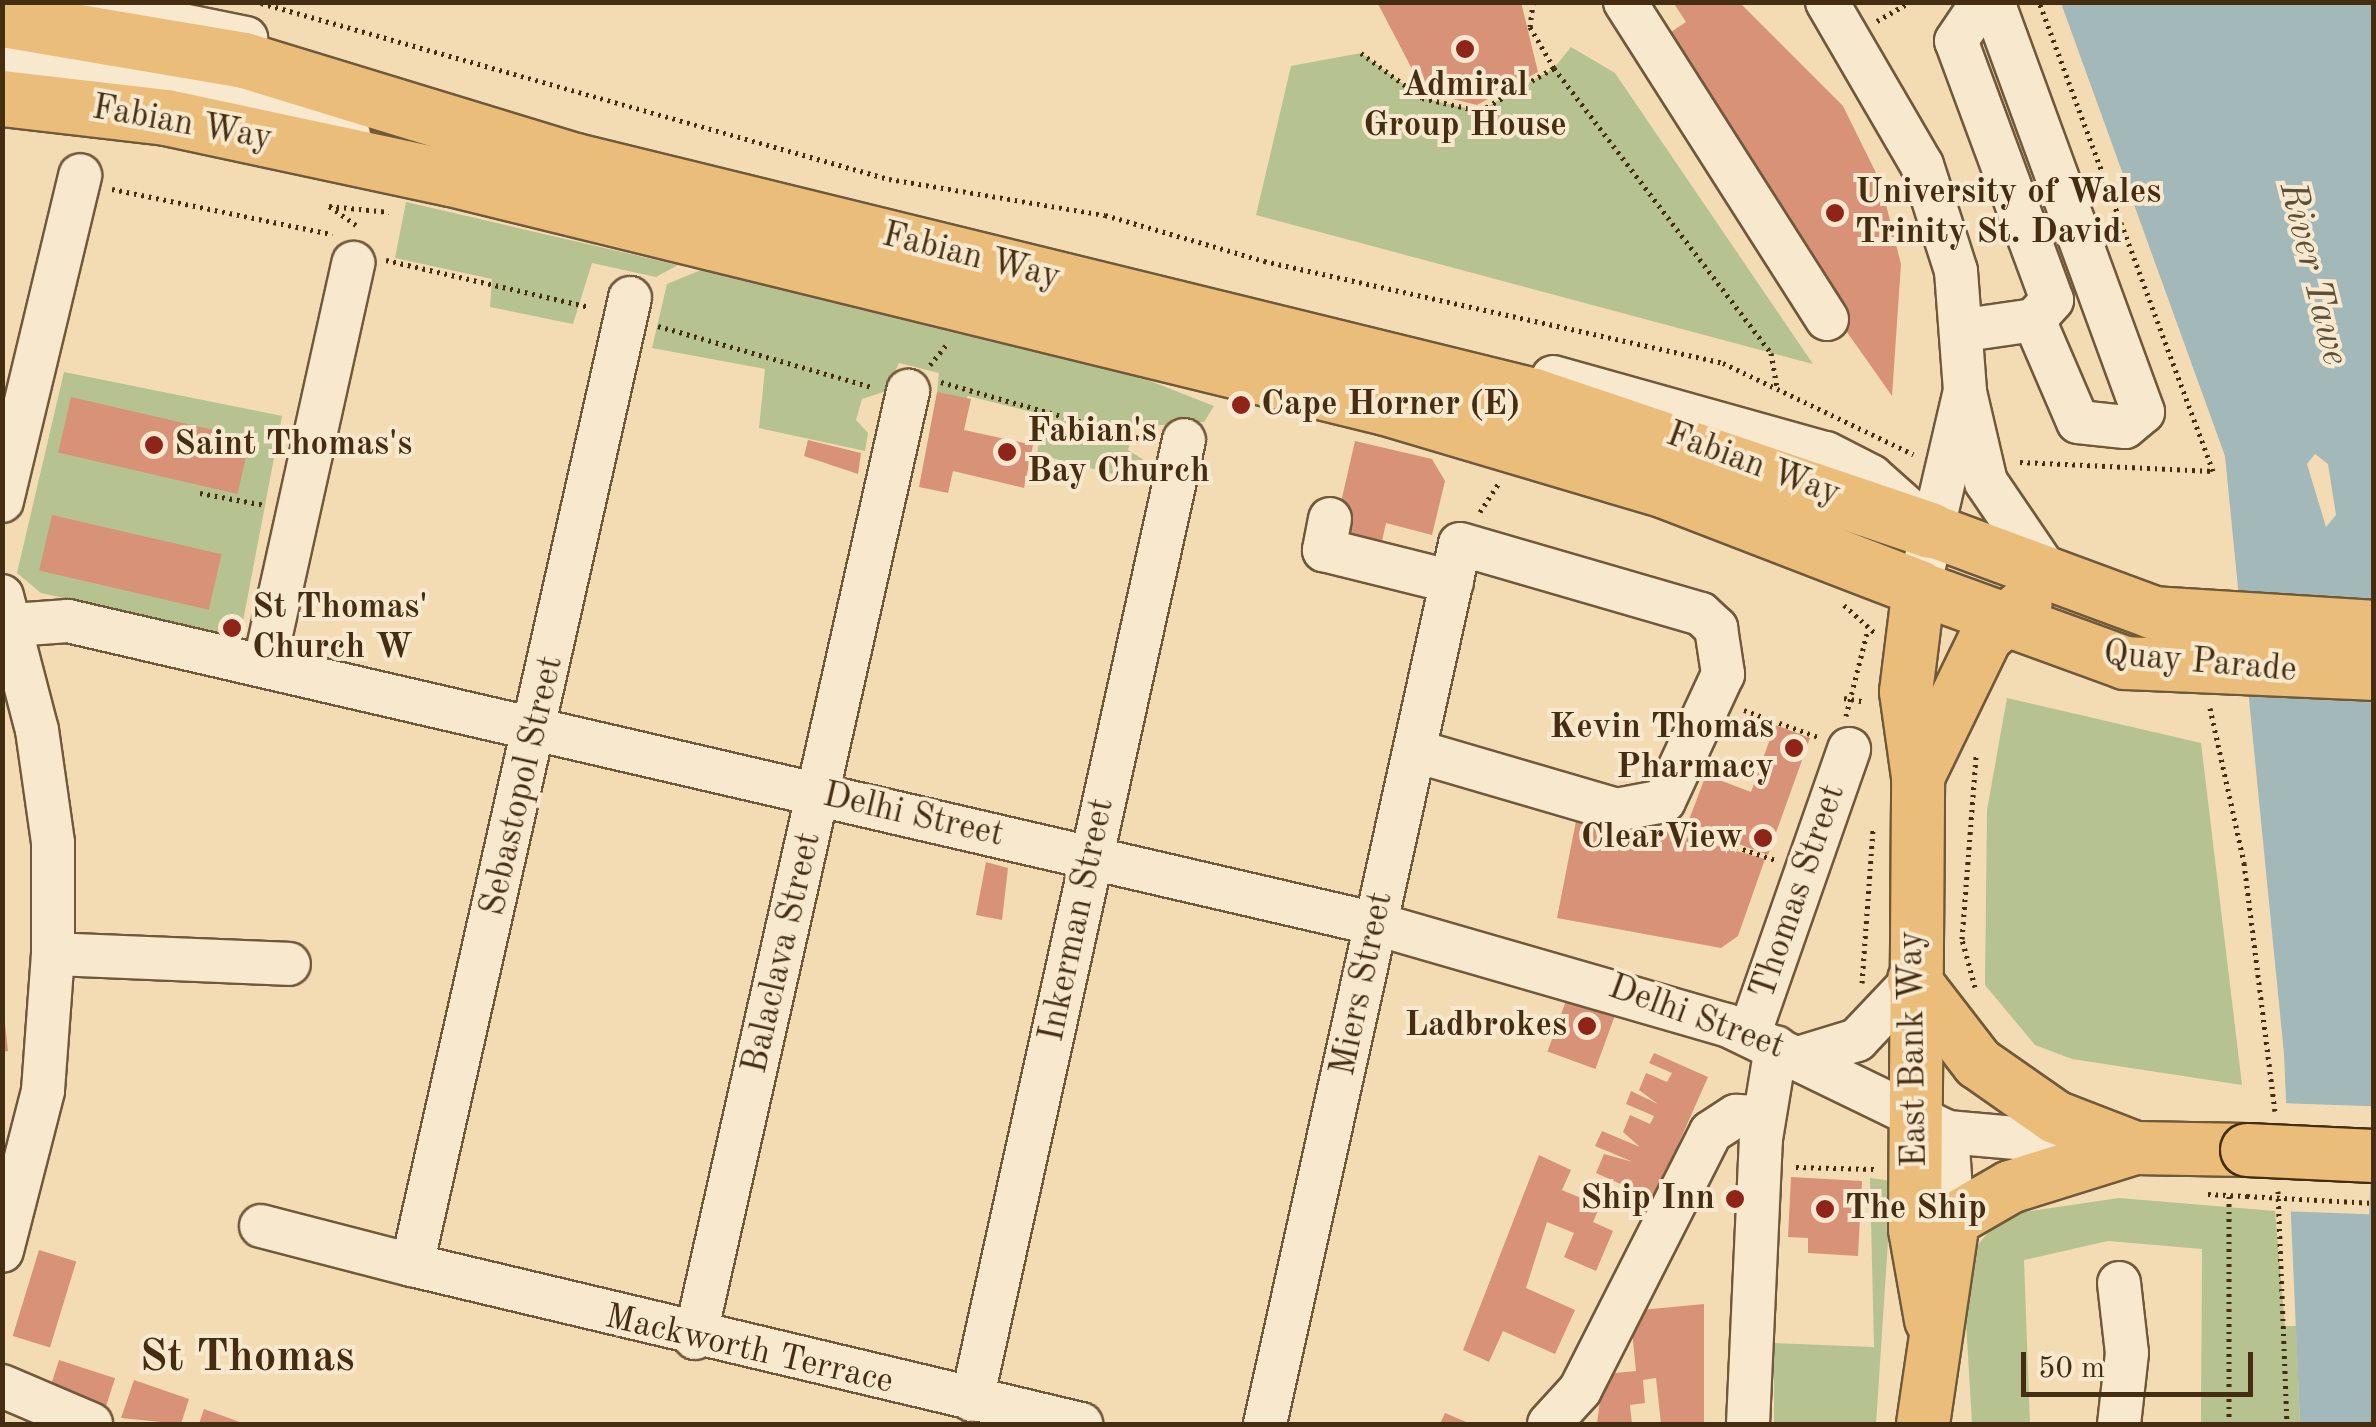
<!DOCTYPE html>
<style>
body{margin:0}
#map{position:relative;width:2376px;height:1427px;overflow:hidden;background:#f3dcb3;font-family:"Old Standard TT",serif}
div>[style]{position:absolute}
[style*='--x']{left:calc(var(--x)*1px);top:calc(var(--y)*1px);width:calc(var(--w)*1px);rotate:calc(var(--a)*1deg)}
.green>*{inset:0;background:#b6c290}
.water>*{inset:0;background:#a3b8b9}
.pier>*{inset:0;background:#f3dcb3;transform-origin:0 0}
.building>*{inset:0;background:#d89278;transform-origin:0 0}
.path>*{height:5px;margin-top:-2.5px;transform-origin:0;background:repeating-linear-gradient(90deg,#452d11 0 2.5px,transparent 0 7.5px)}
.roads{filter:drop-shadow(2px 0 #70593a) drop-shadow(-2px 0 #70593a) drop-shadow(0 2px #70593a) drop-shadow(0 -2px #70593a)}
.minor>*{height:42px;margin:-21px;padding:0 21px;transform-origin:21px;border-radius:21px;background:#f7e8ce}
.major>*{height:52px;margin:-26px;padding:0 26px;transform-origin:26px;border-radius:26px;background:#eabe7a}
.highway>*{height:55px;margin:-27.5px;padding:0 27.5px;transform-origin:27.5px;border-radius:27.5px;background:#eabe7a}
.path-bridge>*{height:5px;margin-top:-2.5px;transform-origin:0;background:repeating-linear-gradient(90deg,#452d11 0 2.5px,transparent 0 7.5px)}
.bridges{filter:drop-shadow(2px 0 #452d11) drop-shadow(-2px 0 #452d11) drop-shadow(0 2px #452d11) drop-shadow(0 -2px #452d11)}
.major-bridge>*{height:52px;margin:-26px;padding:0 26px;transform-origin:26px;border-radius:26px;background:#eabe7a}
.dots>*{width:28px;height:28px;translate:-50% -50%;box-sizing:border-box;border:5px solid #f7e8ce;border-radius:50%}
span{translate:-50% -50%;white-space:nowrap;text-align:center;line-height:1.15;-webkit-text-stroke:8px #f7e8ce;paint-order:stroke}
.poi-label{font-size:35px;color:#452d11;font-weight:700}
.left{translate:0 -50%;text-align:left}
.right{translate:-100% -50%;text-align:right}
.street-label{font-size:35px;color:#452d11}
.water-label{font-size:38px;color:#5c503b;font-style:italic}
.district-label{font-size:45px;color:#452d11;font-weight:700}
.frame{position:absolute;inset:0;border:5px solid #452d11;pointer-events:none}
.scale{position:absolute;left:2021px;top:1352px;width:232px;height:45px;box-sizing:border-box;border:5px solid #452d11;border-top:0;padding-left:12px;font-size:30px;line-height:35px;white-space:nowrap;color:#452d11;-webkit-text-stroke:8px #f7e8ce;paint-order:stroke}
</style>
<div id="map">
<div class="green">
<div style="clip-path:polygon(1571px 47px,1615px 73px,1813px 364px,1256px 215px,1291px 66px,1361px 53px,1422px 98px,1480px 111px,1554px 68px)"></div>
<div style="clip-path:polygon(406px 202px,678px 265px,656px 277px,592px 263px,573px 324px,490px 307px,492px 279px,395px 258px)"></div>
<div style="clip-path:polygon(701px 270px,1140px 377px,1214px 406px,1204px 422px,1134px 427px,1128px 450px,1147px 462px,1143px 482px,1037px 454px,1044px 415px,968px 396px,964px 402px,937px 392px,939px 373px,899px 363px,886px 391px,862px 399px,856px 420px,868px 433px,865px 451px,759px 428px,765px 369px,652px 348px,667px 284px)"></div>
<div style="clip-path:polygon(64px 372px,282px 416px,240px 637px,41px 593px,17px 573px)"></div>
<div style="clip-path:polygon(2007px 698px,2201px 743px,2242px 1085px,2072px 1059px,2035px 1045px,1985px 985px,1987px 810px)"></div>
<div style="clip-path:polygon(1870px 1178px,1892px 1181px,1876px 1424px,1774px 1424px,1774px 1343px,1874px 1347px)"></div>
<div style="clip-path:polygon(2119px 1198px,2275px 1211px,2285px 1326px,2296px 1326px,2300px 1424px,2201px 1424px,2202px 1249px,2108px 1241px,2024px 1260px,2030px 1424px,1972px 1424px,1965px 1304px,1975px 1248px,2003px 1215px)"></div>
</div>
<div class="water">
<div style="clip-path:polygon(evenodd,2371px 2px,2373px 1424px,2300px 1424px,2284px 1054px,2225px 456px,2061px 3px,2371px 2px,2315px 454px,2328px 464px,2336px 515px,2326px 527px,2307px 464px,2315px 454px)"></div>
</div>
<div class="pier">
<div style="left:2281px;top:1103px;width:92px;height:108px;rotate:2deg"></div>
</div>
<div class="building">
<div style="clip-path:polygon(1377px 2px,1521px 2px,1538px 72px,1477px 105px,1424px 92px)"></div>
<div style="clip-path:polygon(1673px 2px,1739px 2px,1843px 106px,1880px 181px,1901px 264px,1892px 396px,1792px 254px,1804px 244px,1656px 42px,1686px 22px)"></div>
<div style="clip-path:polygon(937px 392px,971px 399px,964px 430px,1033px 445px,1024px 488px,953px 471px,948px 493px,919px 487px)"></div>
<div style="left:71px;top:397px;width:184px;height:57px;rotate:13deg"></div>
<div style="clip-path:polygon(808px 440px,861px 453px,858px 474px,804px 456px)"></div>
<div style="clip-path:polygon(1355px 441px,1432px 459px,1445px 481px,1432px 535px,1386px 523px,1381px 546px,1334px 533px)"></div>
<div style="left:52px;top:515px;width:174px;height:57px;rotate:13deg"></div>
<div style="clip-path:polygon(1775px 725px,1810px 738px,1768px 855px,1733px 842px,1737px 832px,1687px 825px,1706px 775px,1751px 792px)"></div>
<div style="clip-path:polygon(1576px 821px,1649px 836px,1650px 827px,1765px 859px,1738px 936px,1721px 948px,1557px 918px)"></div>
<div style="clip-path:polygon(986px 862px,1008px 868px,1002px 920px,976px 915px)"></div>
<div style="clip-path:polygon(2px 996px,8px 1051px,2px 1052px)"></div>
<div style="left:1567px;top:998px;width:51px;height:57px;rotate:20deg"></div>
<div style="clip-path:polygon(1654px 1053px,1708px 1077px,1654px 1199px,1596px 1173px,1604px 1154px,1633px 1162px,1595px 1146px,1602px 1131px,1640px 1147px,1623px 1132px,1630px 1115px,1650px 1124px,1654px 1116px,1626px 1104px,1631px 1091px,1658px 1104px,1639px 1090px,1646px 1073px,1667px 1082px,1672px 1073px,1649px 1063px)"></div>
<div style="clip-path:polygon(1539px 1155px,1571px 1170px,1562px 1190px,1600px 1206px,1593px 1222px,1613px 1231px,1596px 1271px,1564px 1257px,1574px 1233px,1547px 1222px,1526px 1288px,1575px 1310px,1555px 1354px,1503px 1331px,1489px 1362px,1463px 1350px)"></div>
<div style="clip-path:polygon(1791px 1177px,1862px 1181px,1858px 1256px,1808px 1253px,1808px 1238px,1788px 1237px)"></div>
<div style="left:39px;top:1250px;width:39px;height:90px;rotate:17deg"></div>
<div style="clip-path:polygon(1704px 1304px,1704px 1423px,1661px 1424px,1656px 1378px,1643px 1380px,1645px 1403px,1630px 1405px,1632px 1424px,1597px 1424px,1603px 1374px,1636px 1371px,1630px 1311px)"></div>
<div style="left:59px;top:1360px;width:59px;height:32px;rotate:18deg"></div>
<div style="clip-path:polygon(134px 1380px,189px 1399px,181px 1424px,121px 1418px)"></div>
<div style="clip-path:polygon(204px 1409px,245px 1424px,199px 1424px)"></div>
<div style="clip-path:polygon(1445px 1413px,1471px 1424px,1440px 1424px)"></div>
</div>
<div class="path">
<div style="--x:261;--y:3;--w:652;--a:15.66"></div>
<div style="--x:889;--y:179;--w:219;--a:9.5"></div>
<div style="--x:1105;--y:215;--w:166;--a:16.1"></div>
<div style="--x:1264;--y:261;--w:470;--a:12.5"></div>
<div style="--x:1723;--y:363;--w:211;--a:25.6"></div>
<div style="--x:1877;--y:21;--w:38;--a:-30"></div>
<div style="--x:1361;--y:53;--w:76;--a:36.4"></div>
<div style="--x:1422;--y:98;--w:59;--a:12.6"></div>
<div style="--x:1480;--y:111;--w:86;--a:-30.2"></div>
<div style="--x:1554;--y:68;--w:48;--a:-120.3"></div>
<div style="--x:1530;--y:27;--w:25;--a:-83"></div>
<div style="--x:1554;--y:68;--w:358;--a:52.7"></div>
<div style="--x:1771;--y:353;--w:34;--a:80"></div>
<div style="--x:112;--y:189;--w:225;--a:11.6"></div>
<div style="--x:356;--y:225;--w:33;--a:-145"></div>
<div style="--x:329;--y:206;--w:60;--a:5.7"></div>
<div style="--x:386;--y:260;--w:209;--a:13"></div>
<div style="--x:658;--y:326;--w:223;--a:15.9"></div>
<div style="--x:930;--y:365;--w:28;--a:-51"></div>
<div style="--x:941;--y:382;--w:217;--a:15.8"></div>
<div style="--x:2020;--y:462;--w:193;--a:2.7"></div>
<div style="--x:2213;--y:471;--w:500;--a:-110.35"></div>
<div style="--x:200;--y:493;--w:66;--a:10.5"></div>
<div style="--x:1480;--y:512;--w:35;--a:-57"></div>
<div style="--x:1844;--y:605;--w:42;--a:42.1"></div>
<div style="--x:1844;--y:698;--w:22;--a:10"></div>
<div style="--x:2210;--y:708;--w:159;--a:77.6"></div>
<div style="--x:2244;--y:863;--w:250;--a:82.9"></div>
<div style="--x:1744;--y:710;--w:79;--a:20"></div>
<div style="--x:1846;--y:716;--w:86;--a:-75.8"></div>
<div style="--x:1686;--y:830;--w:94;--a:18.6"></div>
<div style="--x:1862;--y:983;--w:154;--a:-85.9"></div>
<div style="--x:1975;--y:987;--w:50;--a:-105.2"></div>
<div style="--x:1962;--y:939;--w:184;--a:-85.6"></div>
<div style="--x:1796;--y:1167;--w:78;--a:1.5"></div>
<div style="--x:2278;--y:1191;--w:233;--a:87.8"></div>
<div style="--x:2208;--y:1194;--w:39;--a:3"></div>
<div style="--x:2229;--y:1424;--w:228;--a:-90"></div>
</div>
<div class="roads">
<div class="minor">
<div style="--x:70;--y:2;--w:180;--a:11.6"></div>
<div style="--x:1625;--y:2;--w:376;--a:57.5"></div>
<div style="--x:1827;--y:2;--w:189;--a:59.8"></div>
<div style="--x:1922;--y:165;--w:111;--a:72.2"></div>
<div style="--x:1956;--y:271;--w:121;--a:85.7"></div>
<div style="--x:1965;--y:392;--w:92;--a:76.9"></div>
<div style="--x:1986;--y:482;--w:117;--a:55.8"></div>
<div style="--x:2;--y:60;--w:230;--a:8.5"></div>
<div style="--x:229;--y:94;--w:127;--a:18.9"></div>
<div style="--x:630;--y:298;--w:991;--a:102.7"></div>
<div style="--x:412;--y:1265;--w:688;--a:13.37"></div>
<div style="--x:1965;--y:330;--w:70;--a:-8.2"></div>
<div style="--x:2034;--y:320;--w:27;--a:-48"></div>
<div style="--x:2052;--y:300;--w:276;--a:-110.3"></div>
<div style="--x:1956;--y:41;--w:30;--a:-56"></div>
<div style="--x:1973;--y:16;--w:24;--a:-15"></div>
<div style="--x:1996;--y:10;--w:428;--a:69.9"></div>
<div style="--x:2143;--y:412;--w:23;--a:140"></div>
<div style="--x:2125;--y:427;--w:47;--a:-173.9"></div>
<div style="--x:2078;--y:422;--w:111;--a:-113.3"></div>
<div style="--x:1553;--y:377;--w:283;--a:15.6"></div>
<div style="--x:1826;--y:453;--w:51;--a:27.1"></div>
<div style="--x:1871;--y:476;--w:71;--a:41.6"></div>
<div style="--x:2;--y:501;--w:335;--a:-76.5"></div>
<div style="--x:1330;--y:519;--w:32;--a:101"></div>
<div style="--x:1324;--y:550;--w:132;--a:14"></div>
<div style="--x:1919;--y:588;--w:199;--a:-76.9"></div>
<div style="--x:2;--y:596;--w:138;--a:75.4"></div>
<div style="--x:37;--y:730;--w:114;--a:81.9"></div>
<div style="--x:53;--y:843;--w:111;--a:90"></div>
<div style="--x:53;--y:954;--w:137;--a:94.2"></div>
<div style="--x:43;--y:1091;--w:165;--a:104.4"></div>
<div style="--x:13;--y:625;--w:55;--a:-4.2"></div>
<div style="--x:68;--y:621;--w:1343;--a:13.04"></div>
<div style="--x:1376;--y:924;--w:365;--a:16.1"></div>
<div style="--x:1727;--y:1025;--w:245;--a:25.9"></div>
<div style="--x:1947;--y:1132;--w:162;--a:5"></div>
<div style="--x:264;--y:666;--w:413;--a:-77.5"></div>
<div style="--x:53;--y:954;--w:236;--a:2.4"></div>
<div style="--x:1749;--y:1035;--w:303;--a:-70.7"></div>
<div style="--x:1801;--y:1057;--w:59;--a:-16.9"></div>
<div style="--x:1857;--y:1040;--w:83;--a:-46.5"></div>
<div style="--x:1947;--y:1132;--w:88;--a:86.1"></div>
<div style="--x:261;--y:1226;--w:156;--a:14.5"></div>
<div style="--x:2119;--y:1283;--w:70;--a:83.5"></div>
<div style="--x:2127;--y:1353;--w:71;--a:96.4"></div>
<div style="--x:695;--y:1338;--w:971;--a:-77.32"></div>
<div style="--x:2;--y:1386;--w:97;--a:23.1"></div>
<div style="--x:972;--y:1400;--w:983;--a:-77.55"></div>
<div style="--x:1265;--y:1424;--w:901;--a:-77.51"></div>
<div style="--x:1460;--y:544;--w:251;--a:16.2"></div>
<div style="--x:1701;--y:614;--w:21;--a:43"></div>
<div style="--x:1716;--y:628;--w:47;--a:81.3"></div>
<div style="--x:1723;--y:674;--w:140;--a:114.9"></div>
<div style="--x:1664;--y:801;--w:48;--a:169.2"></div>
<div style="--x:1617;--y:810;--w:210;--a:-163.7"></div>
<div style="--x:1549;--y:1424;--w:46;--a:-47.6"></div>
<div style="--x:1580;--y:1390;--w:289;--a:-63.1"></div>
<div style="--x:1711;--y:1132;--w:30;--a:-33"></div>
<div style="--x:1736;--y:1116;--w:28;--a:2"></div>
<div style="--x:1748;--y:1424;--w:285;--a:-87.4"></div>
<div style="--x:1761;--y:1139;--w:93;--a:-80.7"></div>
</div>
<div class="major">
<div style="--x:1930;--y:530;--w:239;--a:20.3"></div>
<div style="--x:2154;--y:613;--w:220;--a:3.6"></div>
<div style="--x:1918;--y:777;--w:156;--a:-64.1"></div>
<div style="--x:1986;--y:637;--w:52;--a:-40.4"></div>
<div style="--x:1914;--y:980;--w:105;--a:52.4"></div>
<div style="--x:1978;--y:1063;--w:94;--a:35"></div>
<div style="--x:2055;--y:1117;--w:86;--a:21.2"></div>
<div style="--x:2135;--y:1148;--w:112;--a:1"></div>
<div style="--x:1931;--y:1320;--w:92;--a:-100"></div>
<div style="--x:1915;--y:1229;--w:452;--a:-89.6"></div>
<div style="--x:1918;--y:777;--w:86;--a:-98"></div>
<div style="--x:1906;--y:692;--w:105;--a:-82.9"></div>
<div style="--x:1919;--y:588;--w:219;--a:20"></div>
<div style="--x:2125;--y:663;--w:249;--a:2.5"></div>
<div style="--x:1923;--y:1424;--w:206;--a:-81.6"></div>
<div style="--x:1953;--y:1220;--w:66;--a:-30.1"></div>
<div style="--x:2010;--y:1187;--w:131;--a:-17.3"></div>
</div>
<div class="highway">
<div style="--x:2;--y:19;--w:245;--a:9.6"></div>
<div style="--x:244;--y:60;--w:346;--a:17"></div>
<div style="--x:575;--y:161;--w:987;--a:13.77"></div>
<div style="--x:1534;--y:396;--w:418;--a:18.7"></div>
<div style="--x:2;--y:98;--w:165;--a:6.6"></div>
<div style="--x:166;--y:117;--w:291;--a:12.1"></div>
<div style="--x:451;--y:178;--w:962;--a:13.78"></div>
<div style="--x:1385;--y:407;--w:292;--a:16.5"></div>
<div style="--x:1665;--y:490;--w:272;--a:21.1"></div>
</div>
</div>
<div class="path-bridge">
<div style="--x:2247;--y:1196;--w:127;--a:3.2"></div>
</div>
<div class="bridges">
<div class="major-bridge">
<div style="--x:2247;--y:1150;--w:127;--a:2.7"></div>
</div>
</div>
<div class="dots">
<div style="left:1465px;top:49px;background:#8f2418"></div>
<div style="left:1835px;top:213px;background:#8f2418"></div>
<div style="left:1241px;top:405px;background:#8f2418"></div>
<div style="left:154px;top:445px;background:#8f2418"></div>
<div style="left:1007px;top:452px;background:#8f2418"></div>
<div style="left:232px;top:628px;background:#8f2418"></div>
<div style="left:1794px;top:748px;background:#8f2418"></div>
<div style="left:1763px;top:838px;background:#8f2418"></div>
<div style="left:1587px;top:1026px;background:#8f2418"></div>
<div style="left:1735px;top:1199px;background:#8f2418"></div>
<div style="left:1825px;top:1209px;background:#8f2418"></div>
</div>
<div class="poi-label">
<span style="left:1465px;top:106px">Admiral<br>Group House</span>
<span class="left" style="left:1855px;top:213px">University of Wales<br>Trinity St. David</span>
<span class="left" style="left:1261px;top:405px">Cape Horner (E)</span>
<span class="left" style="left:1027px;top:452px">Fabian's<br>Bay Church</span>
<span class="left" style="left:174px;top:445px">Saint Thomas's</span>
<span class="left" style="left:252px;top:628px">St Thomas'<br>Church W</span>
<span class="right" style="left:1774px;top:748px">Kevin Thomas<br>Pharmacy</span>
<span class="right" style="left:1743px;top:838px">ClearView</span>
<span class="right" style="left:1567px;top:1026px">Ladbrokes</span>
<span class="right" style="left:1715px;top:1199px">Ship Inn</span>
<span class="left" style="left:1845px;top:1209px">The Ship</span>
</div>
<div class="street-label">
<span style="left:182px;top:124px;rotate:10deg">Fabian Way</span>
<span style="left:971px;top:257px;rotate:14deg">Fabian Way</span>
<span style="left:1753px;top:465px;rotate:20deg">Fabian Way</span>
<span style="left:2200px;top:663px;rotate:5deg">Quay Parade</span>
<span style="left:523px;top:786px;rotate:-77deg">Sebastopol Street</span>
<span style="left:913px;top:816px;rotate:13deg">Delhi Street</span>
<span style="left:1799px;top:892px;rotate:-71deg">Thomas Street</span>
<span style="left:1078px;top:920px;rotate:-78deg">Inkerman Street</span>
<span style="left:783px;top:953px;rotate:-77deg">Balaclava Street</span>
<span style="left:1363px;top:984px;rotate:-78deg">Miers Street</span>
<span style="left:1696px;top:1018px;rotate:20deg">Delhi Street</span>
<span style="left:1914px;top:1049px;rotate:-91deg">East Bank Way</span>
<span style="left:749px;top:1350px;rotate:13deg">Mackworth Terrace</span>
</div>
<div class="water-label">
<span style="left:2312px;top:274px;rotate:76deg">River Tawe</span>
</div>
<div class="district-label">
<span style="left:247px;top:1359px">St Thomas</span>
</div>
<div class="frame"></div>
<div class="scale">50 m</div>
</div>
